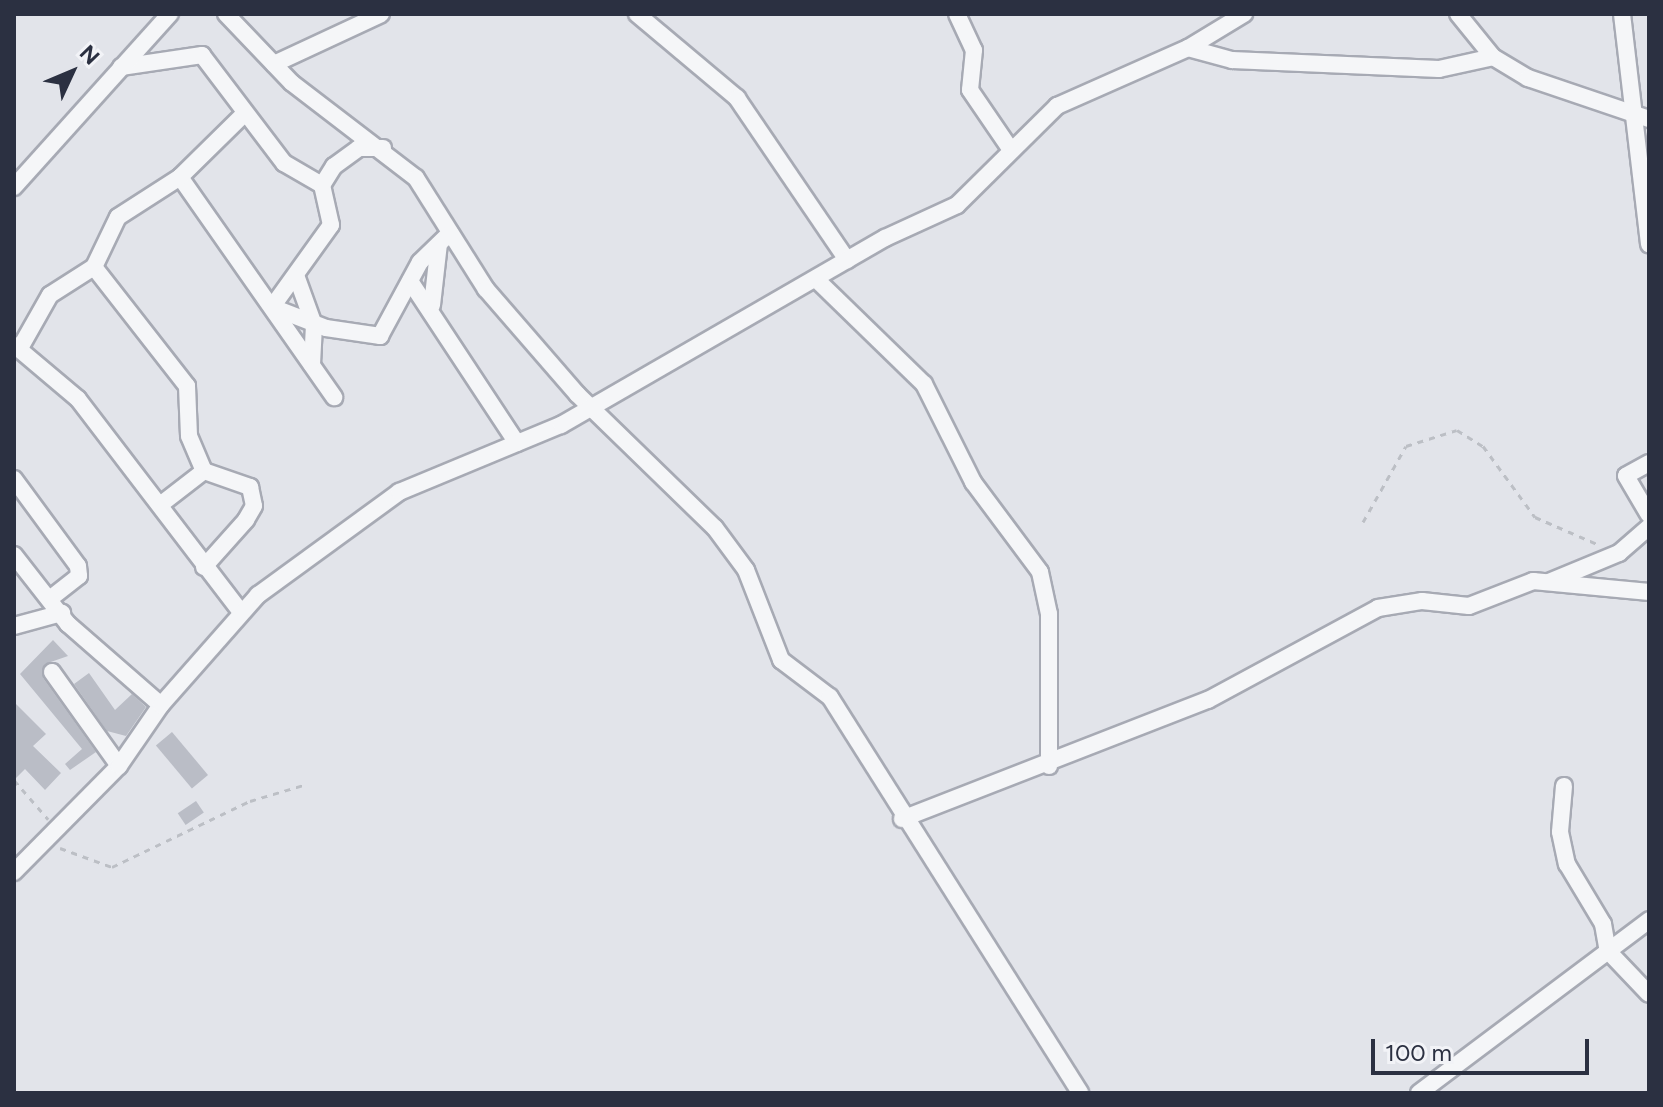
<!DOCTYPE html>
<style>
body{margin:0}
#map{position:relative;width:1663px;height:1107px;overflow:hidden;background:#e2e4ea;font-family:Figtree,sans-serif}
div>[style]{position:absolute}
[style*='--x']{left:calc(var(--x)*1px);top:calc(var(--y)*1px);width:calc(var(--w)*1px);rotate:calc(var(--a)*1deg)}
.building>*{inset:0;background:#babdc6;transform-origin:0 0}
.path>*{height:3px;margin-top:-1.5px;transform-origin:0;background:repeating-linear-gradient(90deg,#bcbfc5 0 6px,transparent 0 12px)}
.roads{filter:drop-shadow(2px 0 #a7aab4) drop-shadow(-2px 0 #a7aab4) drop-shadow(0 2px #a7aab4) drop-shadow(0 -2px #a7aab4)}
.minor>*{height:16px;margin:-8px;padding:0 8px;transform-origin:8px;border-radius:8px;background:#f5f6f8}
span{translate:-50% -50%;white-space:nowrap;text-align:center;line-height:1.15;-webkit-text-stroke:6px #f2f3f7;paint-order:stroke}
.frame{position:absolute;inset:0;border:16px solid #2b3041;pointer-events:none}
.north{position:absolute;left:32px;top:32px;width:80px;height:80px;-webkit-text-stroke:6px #f2f3f7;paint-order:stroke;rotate:46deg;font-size:22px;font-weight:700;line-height:32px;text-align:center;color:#2b3041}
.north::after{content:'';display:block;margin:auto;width:28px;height:36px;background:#2b3041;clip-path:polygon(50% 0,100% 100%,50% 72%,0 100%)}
.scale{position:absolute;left:1371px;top:1039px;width:218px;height:36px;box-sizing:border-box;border:4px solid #2b3041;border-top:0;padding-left:10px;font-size:24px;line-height:28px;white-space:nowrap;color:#2b3041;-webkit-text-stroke:6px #f2f3f7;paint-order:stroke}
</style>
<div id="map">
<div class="building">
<div style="clip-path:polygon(53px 640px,68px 656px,45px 664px,43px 678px,96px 752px,70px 770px,65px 764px,82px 749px,20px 674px)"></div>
<div style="clip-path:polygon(89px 673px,115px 710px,132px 694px,146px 707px,126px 736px,107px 731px,74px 684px)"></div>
<div style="clip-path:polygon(14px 702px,46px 734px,33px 746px,61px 773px,45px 790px,25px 769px,14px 780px)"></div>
<div style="left:172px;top:732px;width:56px;height:21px;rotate:50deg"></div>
<div style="left:196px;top:801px;width:14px;height:22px;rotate:56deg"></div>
</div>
<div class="path">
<div style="--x:1363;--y:522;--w:87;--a:-60.5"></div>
<div style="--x:1406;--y:446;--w:53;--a:-17.4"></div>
<div style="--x:1457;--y:430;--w:31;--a:32"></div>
<div style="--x:1483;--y:446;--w:88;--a:53.8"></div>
<div style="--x:1535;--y:517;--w:68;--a:23.5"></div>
<div style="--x:14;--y:780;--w:52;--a:48.9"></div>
<div style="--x:60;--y:848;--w:55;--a:20.1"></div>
<div style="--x:112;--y:867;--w:153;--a:-25.6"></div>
<div style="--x:250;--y:801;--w:59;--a:-16.6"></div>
</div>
<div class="roads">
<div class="minor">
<div style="--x:226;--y:14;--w:95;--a:46.3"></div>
<div style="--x:292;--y:83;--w:156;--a:37.5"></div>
<div style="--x:416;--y:178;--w:131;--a:57.8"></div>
<div style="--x:486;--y:289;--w:139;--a:49.1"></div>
<div style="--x:577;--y:394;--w:192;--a:44.2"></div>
<div style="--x:715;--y:528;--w:52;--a:53.6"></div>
<div style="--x:746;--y:570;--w:97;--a:68.7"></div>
<div style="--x:781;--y:660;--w:61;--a:37.1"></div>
<div style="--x:830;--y:697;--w:468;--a:57.7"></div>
<div style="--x:637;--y:14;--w:131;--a:40"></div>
<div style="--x:737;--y:98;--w:196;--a:55.8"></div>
<div style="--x:957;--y:14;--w:40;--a:65"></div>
<div style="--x:974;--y:50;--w:40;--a:95.7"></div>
<div style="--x:970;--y:90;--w:73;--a:55.7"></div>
<div style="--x:1458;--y:14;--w:55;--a:50.9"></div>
<div style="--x:1493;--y:57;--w:41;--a:31"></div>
<div style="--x:1528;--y:78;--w:128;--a:18.7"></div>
<div style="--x:1622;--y:14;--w:232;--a:83.3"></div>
<div style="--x:1188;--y:48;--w:46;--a:15.3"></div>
<div style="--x:1232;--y:60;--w:207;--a:2.5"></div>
<div style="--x:1439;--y:69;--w:55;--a:-12.5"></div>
<div style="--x:274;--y:64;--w:118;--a:-25"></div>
<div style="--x:121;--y:67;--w:82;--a:-8.4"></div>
<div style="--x:202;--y:55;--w:136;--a:52.8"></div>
<div style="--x:284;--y:163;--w:44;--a:30.1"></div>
<div style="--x:383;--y:148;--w:24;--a:180"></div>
<div style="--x:359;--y:148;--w:31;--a:144"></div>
<div style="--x:334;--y:166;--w:22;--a:122"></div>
<div style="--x:322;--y:185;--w:41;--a:77.3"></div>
<div style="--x:331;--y:225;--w:101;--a:125.7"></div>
<div style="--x:272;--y:307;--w:58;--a:21.3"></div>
<div style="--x:326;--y:328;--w:55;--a:8.4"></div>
<div style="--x:380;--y:336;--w:84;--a:-61.6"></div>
<div style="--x:420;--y:262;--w:42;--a:-44"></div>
<div style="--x:180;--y:177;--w:269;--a:55"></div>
<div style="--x:14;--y:187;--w:233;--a:-48"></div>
<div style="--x:94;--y:267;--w:151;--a:52"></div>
<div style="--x:187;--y:386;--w:50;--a:87.7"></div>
<div style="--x:189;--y:436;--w:38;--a:67"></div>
<div style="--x:297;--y:278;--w:50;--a:70.1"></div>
<div style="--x:314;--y:325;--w:40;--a:92.9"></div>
<div style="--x:817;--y:280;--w:149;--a:44.2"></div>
<div style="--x:924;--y:384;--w:110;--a:63.4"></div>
<div style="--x:973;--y:482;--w:112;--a:53.3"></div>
<div style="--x:1040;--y:572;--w:43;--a:77.9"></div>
<div style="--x:1049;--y:614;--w:152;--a:90"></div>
<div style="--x:410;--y:281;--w:194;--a:56.6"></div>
<div style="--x:432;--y:305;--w:61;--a:-83.5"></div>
<div style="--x:14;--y:345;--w:84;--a:40.2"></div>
<div style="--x:78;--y:399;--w:268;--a:52.6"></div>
<div style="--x:20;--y:348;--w:61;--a:-60.5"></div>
<div style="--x:50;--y:295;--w:52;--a:-32.5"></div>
<div style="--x:94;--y:267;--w:55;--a:-64.4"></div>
<div style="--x:118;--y:217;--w:74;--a:-32.8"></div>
<div style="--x:180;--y:177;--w:88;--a:-44.5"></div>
<div style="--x:1649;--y:463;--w:26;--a:151"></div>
<div style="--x:1626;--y:476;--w:45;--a:59.5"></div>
<div style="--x:14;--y:479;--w:108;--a:53.7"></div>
<div style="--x:78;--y:566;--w:10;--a:84"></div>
<div style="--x:79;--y:576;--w:34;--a:142"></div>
<div style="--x:160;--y:505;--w:56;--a:-37.7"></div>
<div style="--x:204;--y:471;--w:49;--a:19.2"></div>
<div style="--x:250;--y:487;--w:19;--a:78"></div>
<div style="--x:254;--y:506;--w:16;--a:120"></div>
<div style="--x:246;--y:520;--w:63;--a:131.8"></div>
<div style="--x:14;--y:555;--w:88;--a:52"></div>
<div style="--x:68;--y:624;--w:123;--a:41.1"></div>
<div style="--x:1549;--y:582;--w:76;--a:-22.5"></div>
<div style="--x:1619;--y:553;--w:40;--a:-41"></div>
<div style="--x:14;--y:626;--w:50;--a:-15.2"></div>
<div style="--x:52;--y:672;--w:115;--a:54.5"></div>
<div style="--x:1564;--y:786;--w:46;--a:95"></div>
<div style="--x:1560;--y:832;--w:33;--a:78"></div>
<div style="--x:1567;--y:864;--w:70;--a:59"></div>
<div style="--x:1603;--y:924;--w:27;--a:80"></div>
<div style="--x:1608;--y:951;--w:59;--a:46.4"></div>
<div style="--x:902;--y:819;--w:328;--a:-21.3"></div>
<div style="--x:1208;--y:700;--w:193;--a:-28.4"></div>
<div style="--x:1378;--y:608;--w:45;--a:-9"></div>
<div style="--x:1422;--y:601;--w:47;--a:6.1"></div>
<div style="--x:1469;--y:606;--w:69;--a:-21.3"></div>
<div style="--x:1533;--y:581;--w:117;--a:5.4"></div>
<div style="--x:14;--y:872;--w:149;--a:-45.3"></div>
<div style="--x:119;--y:766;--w:74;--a:-55.5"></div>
<div style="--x:161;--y:705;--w:147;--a:-48.6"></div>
<div style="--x:258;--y:595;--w:175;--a:-36.1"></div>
<div style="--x:399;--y:492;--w:175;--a:-22.5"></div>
<div style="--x:561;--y:425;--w:374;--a:-30"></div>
<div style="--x:885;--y:238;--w:79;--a:-24.6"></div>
<div style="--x:957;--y:205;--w:141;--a:-44.7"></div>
<div style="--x:1057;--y:106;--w:143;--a:-23.9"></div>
<div style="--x:1188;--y:48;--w:66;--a:-31.3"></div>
<div style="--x:1419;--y:1093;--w:288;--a:-36.9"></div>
</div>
</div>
<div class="frame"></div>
<div class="north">N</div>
<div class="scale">100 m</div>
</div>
